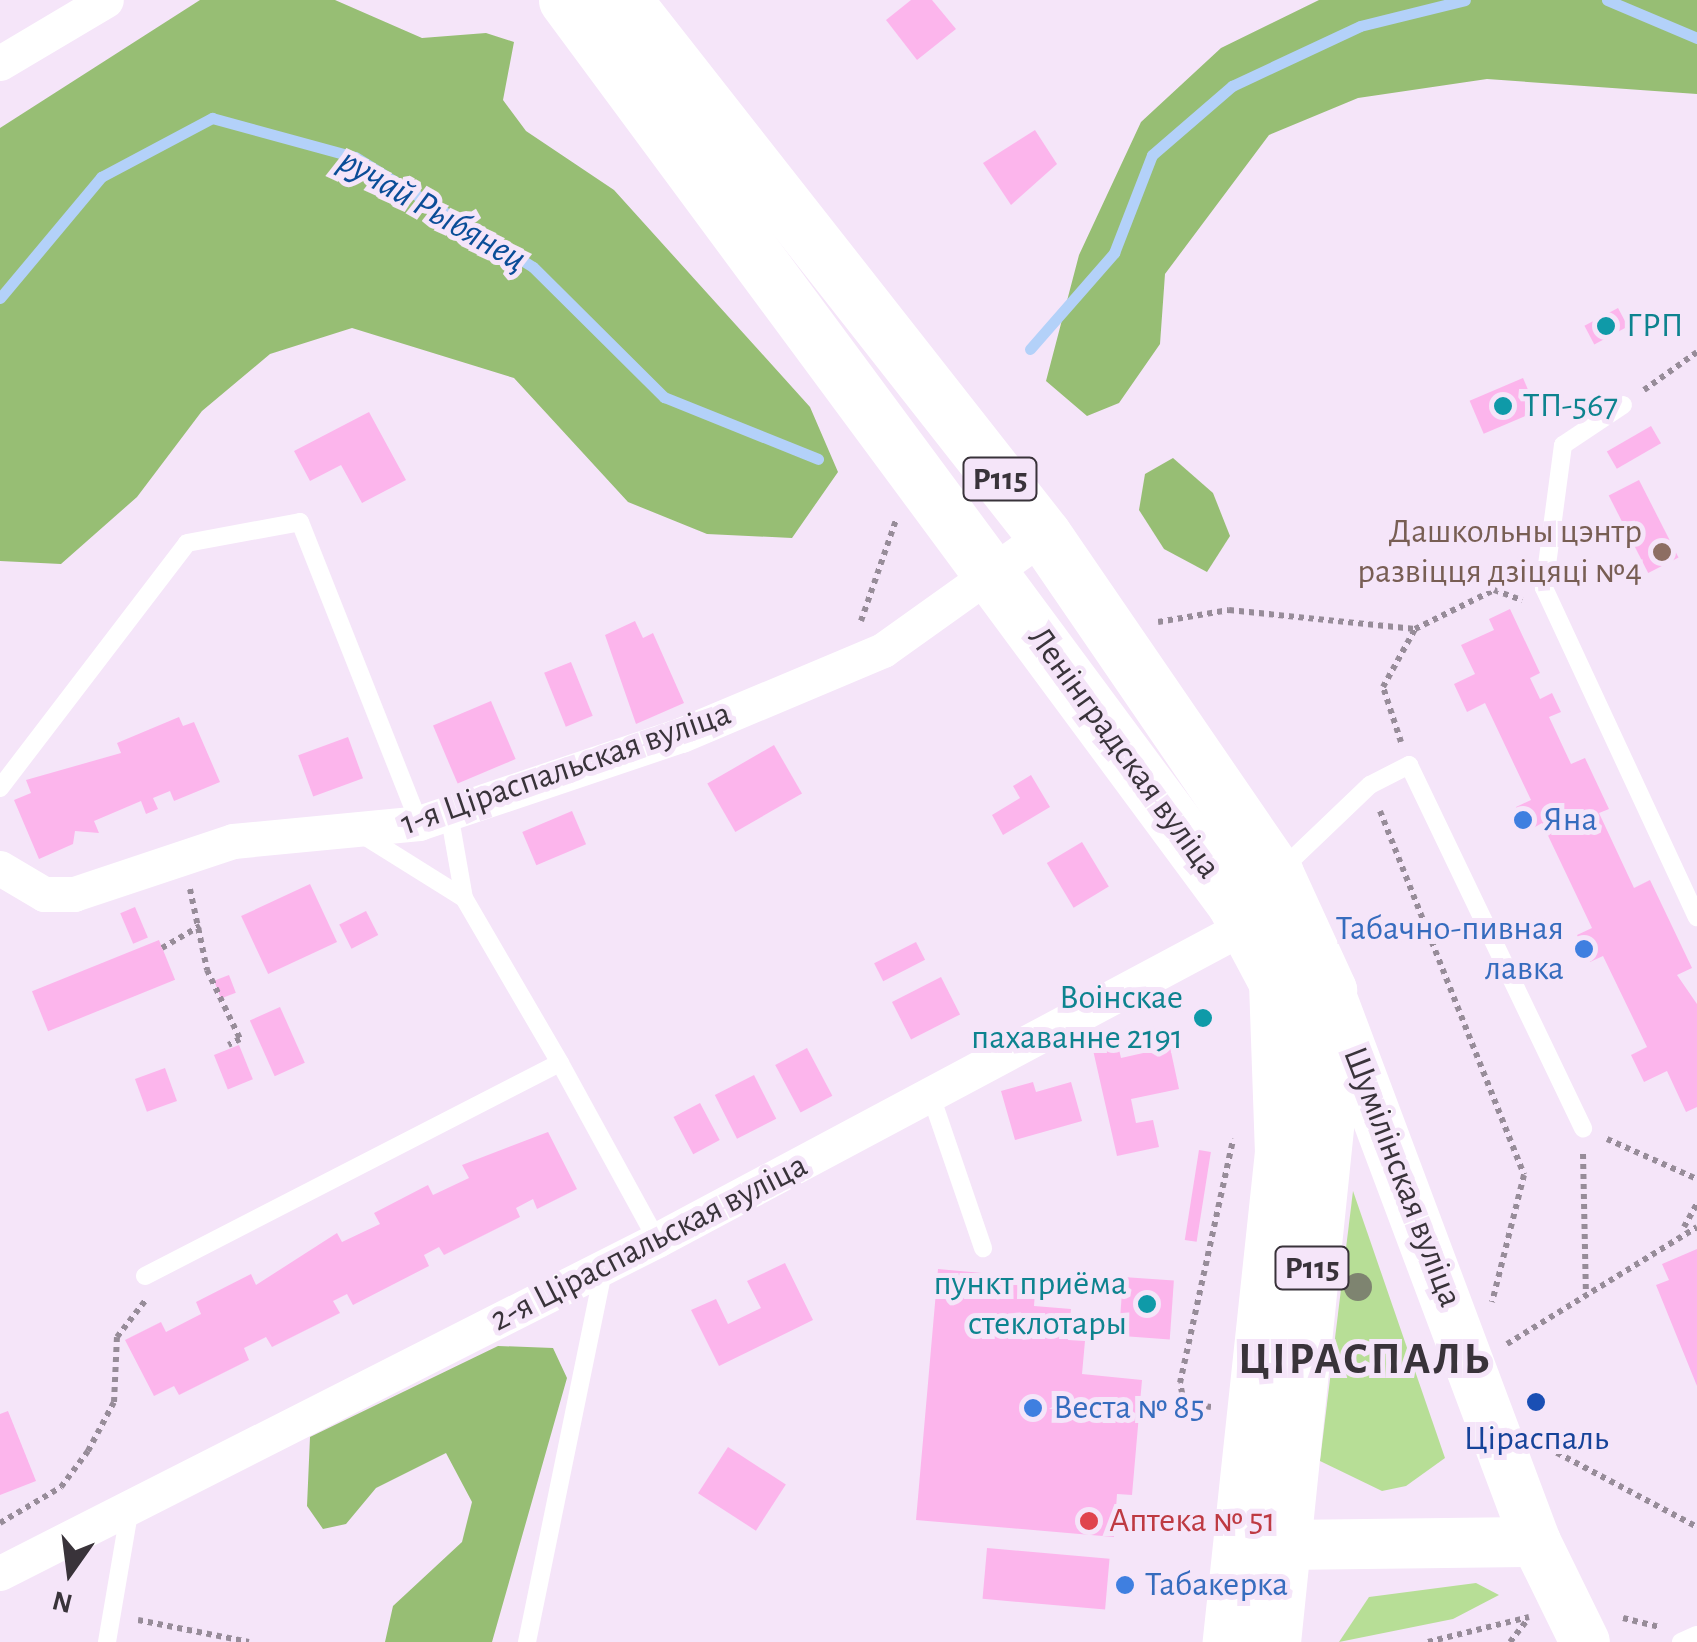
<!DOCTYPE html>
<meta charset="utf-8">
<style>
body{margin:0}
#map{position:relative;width:1697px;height:1642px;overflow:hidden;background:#f5e5f9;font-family:"Alegreya Sans",sans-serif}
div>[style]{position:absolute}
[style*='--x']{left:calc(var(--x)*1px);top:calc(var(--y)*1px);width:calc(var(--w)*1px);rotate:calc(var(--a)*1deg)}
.green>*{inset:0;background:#b7de96}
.forest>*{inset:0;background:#97be74}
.stream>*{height:11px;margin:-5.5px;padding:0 5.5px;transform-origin:5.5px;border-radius:5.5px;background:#b3d1f9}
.building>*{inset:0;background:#fcb5ec;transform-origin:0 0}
.path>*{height:6px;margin-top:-3px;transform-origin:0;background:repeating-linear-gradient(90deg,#978c99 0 5px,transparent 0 10px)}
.service>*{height:18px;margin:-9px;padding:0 9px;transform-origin:9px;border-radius:9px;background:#fff}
.minor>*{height:35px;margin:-17.5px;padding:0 17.5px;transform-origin:17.5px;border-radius:17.5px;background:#fff}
.secondary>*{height:50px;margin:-25px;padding:0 25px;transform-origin:25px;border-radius:25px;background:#fff}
.primary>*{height:55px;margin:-27.5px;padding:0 27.5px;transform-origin:27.5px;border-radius:27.5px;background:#fff}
.trees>*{width:28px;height:28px;margin:-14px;border-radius:50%;background:#7e8470}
.dots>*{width:28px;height:28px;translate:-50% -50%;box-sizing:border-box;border:5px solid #f5e5f9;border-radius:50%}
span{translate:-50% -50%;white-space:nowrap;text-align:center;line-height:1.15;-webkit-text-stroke:10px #f5e5f9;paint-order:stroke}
.shield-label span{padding:2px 8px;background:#f5e5f9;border:2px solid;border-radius:8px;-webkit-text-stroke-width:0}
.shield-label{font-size:32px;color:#39333a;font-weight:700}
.culture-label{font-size:35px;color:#0d838f}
.left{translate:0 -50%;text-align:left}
.right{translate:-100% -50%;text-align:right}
.education-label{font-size:35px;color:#785e54}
.street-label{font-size:35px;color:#39333a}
.shop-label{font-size:35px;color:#366cbe}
.transit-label{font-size:35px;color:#164399}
.health-label{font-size:35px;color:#be3a42}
.water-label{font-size:38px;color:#0a4d98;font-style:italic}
.district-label{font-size:45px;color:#39333a;font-weight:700;letter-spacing:2.5px}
.north{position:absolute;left:20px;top:1522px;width:100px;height:100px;-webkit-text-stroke:8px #f5e5f9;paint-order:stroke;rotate:194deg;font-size:28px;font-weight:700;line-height:40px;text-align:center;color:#39333a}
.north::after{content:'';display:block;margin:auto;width:35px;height:45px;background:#39333a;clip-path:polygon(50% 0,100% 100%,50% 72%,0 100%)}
</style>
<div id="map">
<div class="green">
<div style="clip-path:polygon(1353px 1191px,1445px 1458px,1406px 1486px,1382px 1491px,1320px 1461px)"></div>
<div style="clip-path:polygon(1476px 1583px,1499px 1595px,1453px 1619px,1339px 1642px,1369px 1597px)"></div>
</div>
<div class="forest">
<div style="clip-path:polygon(200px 0,335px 0,422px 38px,486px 33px,514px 42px,503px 100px,526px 131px,614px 190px,810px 407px,838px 472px,792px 538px,707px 534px,628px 502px,514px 378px,352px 328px,270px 354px,202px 411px,137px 497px,61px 564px,0 561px,0 128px)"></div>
<div style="clip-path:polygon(1319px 0,1697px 0,1697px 94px,1487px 79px,1358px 98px,1269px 135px,1165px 274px,1160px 344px,1119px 403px,1087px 416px,1046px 381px,1079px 255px,1141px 122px,1221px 48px)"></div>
<div style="clip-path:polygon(1173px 458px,1213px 493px,1230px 536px,1207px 572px,1164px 549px,1139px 510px,1145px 474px)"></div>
<div style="clip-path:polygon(498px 1346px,553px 1348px,567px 1378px,492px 1642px,385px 1642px,393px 1606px,462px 1542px,472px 1502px,446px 1453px,376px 1488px,346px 1524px,323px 1529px,307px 1506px,310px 1437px)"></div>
</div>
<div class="stream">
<div style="--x:1607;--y:0;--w:98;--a:22.9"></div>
<div style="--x:0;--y:298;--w:158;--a:-50.1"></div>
<div style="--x:101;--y:177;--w:126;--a:-28"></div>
<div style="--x:212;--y:118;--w:148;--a:15.3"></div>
<div style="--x:355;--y:157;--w:209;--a:31.7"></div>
<div style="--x:533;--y:267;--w:185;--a:44.8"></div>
<div style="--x:664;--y:397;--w:166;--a:21.9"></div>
<div style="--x:1030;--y:349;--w:128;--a:-48.8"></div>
<div style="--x:1114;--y:253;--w:105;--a:-68.8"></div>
<div style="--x:1152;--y:155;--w:106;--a:-40.8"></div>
<div style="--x:1232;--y:86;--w:141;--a:-25.1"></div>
<div style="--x:1360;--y:26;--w:108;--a:-13.9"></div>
</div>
<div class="building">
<div style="clip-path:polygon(911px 0,932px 0,956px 29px,917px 60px,886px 20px)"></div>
<div style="clip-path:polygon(1035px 130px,1057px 164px,1011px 205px,983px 163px)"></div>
<div style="left:1618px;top:308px;width:21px;height:38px;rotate:62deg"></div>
<div style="left:1523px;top:378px;width:36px;height:58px;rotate:67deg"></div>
<div style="clip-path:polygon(369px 412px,406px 480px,362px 503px,341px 465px,310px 481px,294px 451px)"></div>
<div style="left:1651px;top:426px;width:20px;height:51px;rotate:60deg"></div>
<div style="left:1639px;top:480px;width:87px;height:34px;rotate:63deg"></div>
<div style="clip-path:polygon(1510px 609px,1540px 673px,1530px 678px,1540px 699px,1552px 693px,1561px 712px,1549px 717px,1571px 764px,1585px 758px,1609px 809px,1599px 813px,1634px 888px,1650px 880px,1692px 968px,1677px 975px,1697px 1004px,1697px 1107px,1686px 1112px,1667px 1071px,1644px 1082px,1631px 1055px,1647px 1047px,1603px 956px,1590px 962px,1584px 949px,1577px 935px,1592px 928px,1542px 823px,1528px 831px,1516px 807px,1531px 800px,1485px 703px,1467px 712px,1454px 684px,1475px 674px,1461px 645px,1494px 630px,1489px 619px)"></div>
<div style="clip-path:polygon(635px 621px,643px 638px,653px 633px,684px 703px,636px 724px,605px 635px)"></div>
<div style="left:571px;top:662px;width:58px;height:29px;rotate:68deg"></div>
<div style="left:491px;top:701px;width:63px;height:63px;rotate:67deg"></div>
<div style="clip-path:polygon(179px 717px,183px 726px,194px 722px,220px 782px,174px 801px,170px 791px,153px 798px,158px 809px,146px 814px,141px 801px,94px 821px,99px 833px,75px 831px,73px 844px,39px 859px,14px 800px,31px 793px,26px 780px,121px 753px,117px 743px)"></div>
<div style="left:348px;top:737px;width:44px;height:53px;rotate:70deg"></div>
<div style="left:774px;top:745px;width:56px;height:77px;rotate:60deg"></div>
<div style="clip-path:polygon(1031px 775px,1050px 807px,1003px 835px,992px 815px,1020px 798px,1013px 786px)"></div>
<div style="left:572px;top:811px;width:36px;height:54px;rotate:67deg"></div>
<div style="left:1082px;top:842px;width:52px;height:41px;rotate:59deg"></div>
<div style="left:310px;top:884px;width:64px;height:76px;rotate:65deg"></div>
<div style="left:135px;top:907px;width:33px;height:16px;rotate:67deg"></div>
<div style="left:366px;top:911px;width:27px;height:30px;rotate:63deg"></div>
<div style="left:159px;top:940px;width:43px;height:137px;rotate:68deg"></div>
<div style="left:916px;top:942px;width:20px;height:47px;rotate:63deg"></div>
<div style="left:229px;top:975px;width:19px;height:16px;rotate:69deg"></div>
<div style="left:941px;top:977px;width:42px;height:55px;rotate:63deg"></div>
<div style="left:280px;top:1007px;width:61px;height:33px;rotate:66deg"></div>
<div style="left:239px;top:1045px;width:37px;height:27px;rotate:68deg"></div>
<div style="clip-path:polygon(1118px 1045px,1121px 1058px,1170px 1047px,1179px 1089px,1131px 1099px,1136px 1123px,1153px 1120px,1159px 1147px,1117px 1156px,1093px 1050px)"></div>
<div style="left:807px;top:1048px;width:54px;height:36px;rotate:62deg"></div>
<div style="left:165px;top:1068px;width:35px;height:32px;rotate:70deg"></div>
<div style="left:754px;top:1075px;width:49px;height:44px;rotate:63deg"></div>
<div style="clip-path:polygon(1033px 1082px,1036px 1092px,1071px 1082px,1082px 1121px,1015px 1140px,1001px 1091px)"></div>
<div style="left:700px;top:1103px;width:42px;height:30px;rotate:62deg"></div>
<div style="clip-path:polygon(548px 1132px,577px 1189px,537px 1209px,533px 1199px,516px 1208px,520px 1217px,444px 1255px,439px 1247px,424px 1255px,429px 1266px,353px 1305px,347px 1294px,333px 1301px,340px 1313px,272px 1347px,266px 1337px,244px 1348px,249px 1360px,179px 1395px,174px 1386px,154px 1396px,125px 1340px,161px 1322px,166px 1332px,201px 1314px,196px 1302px,251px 1274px,256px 1285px,337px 1233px,342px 1242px,380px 1224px,374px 1213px,428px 1185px,433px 1195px,469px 1178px,462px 1165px)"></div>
<div style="left:1199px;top:1150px;width:12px;height:91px;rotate:9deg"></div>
<div style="clip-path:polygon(1697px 1249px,1697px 1386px,1656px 1285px,1669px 1280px,1662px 1264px)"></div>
<div style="clip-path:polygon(785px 1263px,813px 1320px,719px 1366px,691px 1310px,716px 1299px,728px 1324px,761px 1308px,747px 1281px)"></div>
<div style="clip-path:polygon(938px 1269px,1036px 1278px,1034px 1306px,1071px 1309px,1068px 1340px,1085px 1341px,1082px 1374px,1142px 1380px,1132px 1495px,1117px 1494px,1114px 1537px,916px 1520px)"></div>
<div style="left:1123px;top:1277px;width:51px;height:59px;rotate:4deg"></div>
<div style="clip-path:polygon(8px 1411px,36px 1481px,0 1495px,0 1414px)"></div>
<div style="left:728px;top:1447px;width:69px;height:55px;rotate:33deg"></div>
<div style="left:987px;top:1548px;width:123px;height:51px;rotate:5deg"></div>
<div style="left:1118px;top:1573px;width:17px;height:22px;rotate:7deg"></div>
</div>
<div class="path">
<div style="--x:1644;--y:390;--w:65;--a:-35.6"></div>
<div style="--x:861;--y:621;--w:107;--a:-70.9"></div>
<div style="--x:1158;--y:622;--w:72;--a:-9.6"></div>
<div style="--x:1229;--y:610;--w:187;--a:5.8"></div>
<div style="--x:1401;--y:742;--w:58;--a:-108.1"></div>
<div style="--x:1383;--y:687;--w:66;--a:-61.1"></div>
<div style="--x:1415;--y:629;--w:88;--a:-26.3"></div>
<div style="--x:1494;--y:590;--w:30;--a:20"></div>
<div style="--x:1380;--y:811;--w:391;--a:68.4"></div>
<div style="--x:1524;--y:1175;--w:131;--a:104.1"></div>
<div style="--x:190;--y:889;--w:83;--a:78.1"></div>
<div style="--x:207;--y:970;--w:76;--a:64.4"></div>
<div style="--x:240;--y:1039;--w:13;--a:153"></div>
<div style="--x:162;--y:948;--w:44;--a:-30.1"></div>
<div style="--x:1607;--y:1139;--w:98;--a:24"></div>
<div style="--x:1583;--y:1154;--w:139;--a:88.8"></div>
<div style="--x:1684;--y:1227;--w:26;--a:-61"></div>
<div style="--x:1507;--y:1344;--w:223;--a:-31.6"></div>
<div style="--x:1211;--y:1407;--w:27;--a:-172"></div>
<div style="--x:1184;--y:1403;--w:20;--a:-101"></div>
<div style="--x:1180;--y:1383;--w:250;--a:-77.7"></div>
<div style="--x:1548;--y:1448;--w:169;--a:27.9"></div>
<div style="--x:0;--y:1523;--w:71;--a:-30.5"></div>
<div style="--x:61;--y:1487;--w:45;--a:-53.1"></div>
<div style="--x:88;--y:1451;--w:55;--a:-62"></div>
<div style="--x:114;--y:1402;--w:65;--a:-87.4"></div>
<div style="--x:117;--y:1337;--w:46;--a:-52.1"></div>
<div style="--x:1623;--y:1618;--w:37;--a:14"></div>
<div style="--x:138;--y:1620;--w:113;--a:11.2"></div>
<div style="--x:1428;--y:1642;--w:104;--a:-13.9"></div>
<div style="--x:1510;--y:1642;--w:29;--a:-52"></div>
</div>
<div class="service">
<div style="--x:1623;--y:405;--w:72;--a:146.3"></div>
<div style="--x:1563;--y:445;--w:144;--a:97.6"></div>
<div style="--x:1544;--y:588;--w:363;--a:65.1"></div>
<div style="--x:0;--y:788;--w:308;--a:-52.6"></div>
<div style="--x:187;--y:543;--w:115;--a:-10.5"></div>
<div style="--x:300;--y:522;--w:324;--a:68.4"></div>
<div style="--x:449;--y:813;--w:86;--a:80"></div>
<div style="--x:363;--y:835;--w:119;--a:32"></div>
<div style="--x:464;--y:898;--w:191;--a:59.8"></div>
<div style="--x:1281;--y:870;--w:123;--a:-43.7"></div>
<div style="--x:1370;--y:785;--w:44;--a:-27.1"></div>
<div style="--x:1409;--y:765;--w:403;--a:64.4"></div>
<div style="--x:931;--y:1096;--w:161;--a:71.1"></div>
<div style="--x:145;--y:1276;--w:466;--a:-27.2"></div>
<div style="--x:560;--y:1063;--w:202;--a:61.3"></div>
<div style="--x:107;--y:1642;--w:136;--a:-80.3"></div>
<div style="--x:527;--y:1642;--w:383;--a:-78.4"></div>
<div style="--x:1681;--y:1642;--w:17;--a:-24"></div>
</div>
<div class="minor">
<div style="--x:0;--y:63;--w:123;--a:-30.7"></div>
<div style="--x:0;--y:868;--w:51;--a:30.6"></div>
<div style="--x:44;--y:894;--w:30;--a:0"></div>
<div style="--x:74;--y:894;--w:168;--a:-18.4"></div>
<div style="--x:233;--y:841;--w:187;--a:-5.5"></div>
<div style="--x:419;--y:823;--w:276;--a:-18.6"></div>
<div style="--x:681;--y:735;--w:219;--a:-22.8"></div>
<div style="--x:883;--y:650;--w:198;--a:-35.5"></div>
<div style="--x:0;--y:1573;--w:737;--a:-26.88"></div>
<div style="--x:657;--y:1240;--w:688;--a:-28.09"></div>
</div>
<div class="secondary">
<div style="--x:1331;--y:995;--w:584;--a:69.46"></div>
<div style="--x:1536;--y:1542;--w:111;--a:63.9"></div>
<div style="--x:1285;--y:1545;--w:251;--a:-0.7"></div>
</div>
<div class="primary">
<div style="--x:566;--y:0;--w:1123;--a:53.51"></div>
<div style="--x:1234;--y:903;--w:89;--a:62"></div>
<div style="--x:1276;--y:982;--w:170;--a:88"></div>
<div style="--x:1282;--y:1152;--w:493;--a:96.1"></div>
<div style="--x:624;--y:0;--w:680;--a:51.87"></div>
<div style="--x:1044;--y:535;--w:411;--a:55.6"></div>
<div style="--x:1276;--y:874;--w:128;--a:65.4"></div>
<div style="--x:1329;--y:990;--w:109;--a:90"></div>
<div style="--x:1329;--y:1099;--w:546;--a:95.89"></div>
</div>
<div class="trees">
<div style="left:1358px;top:1287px"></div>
</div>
<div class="dots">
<div style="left:1606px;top:326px;background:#0f9aa8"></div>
<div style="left:1503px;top:406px;background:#0f9aa8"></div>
<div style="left:1662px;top:552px;background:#8d6e63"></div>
<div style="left:1523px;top:820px;background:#3f7fe0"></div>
<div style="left:1584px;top:949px;background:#3f7fe0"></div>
<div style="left:1203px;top:1018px;background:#0f9aa8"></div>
<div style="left:1147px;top:1304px;background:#0f9aa8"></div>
<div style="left:1536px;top:1402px;background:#1a4fb4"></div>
<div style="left:1033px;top:1408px;background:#3f7fe0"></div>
<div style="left:1089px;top:1521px;background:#e0444e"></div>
<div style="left:1125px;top:1585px;background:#3f7fe0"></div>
</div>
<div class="shield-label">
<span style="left:1000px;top:479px">Р115</span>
<span style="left:1312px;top:1268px">Р115</span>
</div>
<div class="culture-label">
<span class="left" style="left:1626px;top:326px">ГРП</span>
<span class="left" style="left:1523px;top:406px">ТП-567</span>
<span class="right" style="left:1183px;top:1018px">Воінскае<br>пахаванне 2191</span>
<span class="right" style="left:1127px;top:1304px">пункт приёма<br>стеклотары</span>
</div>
<div class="education-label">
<span class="right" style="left:1642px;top:552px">Дашкольны цэнтр<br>развіцця дзіцяці №4</span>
</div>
<div class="street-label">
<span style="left:1124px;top:753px;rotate:54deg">Ленінградская вуліца</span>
<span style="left:566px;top:769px;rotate:-19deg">1-я Ціраспальская вуліца</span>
<span style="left:1402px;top:1177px;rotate:69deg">Шумілінская вуліца</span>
<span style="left:649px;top:1243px;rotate:-27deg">2-я Ціраспальская вуліца</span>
</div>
<div class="shop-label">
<span class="left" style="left:1543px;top:820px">Яна</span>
<span class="right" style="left:1564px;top:949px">Табачно-пивная<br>лавка</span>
<span class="left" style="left:1053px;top:1408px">Веста № 85</span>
<span class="left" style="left:1145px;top:1585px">Табакерка</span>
</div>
<div class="transit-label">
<span style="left:1536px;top:1439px">Ціраспаль</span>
</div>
<div class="health-label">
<span class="left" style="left:1109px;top:1521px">Аптека № 51</span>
</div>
<div class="water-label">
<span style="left:432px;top:211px;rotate:30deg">ручай Рыбянец</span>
</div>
<div class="district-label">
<span style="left:1365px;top:1360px">ЦІРАСПАЛЬ</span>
</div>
<div class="north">N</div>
</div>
